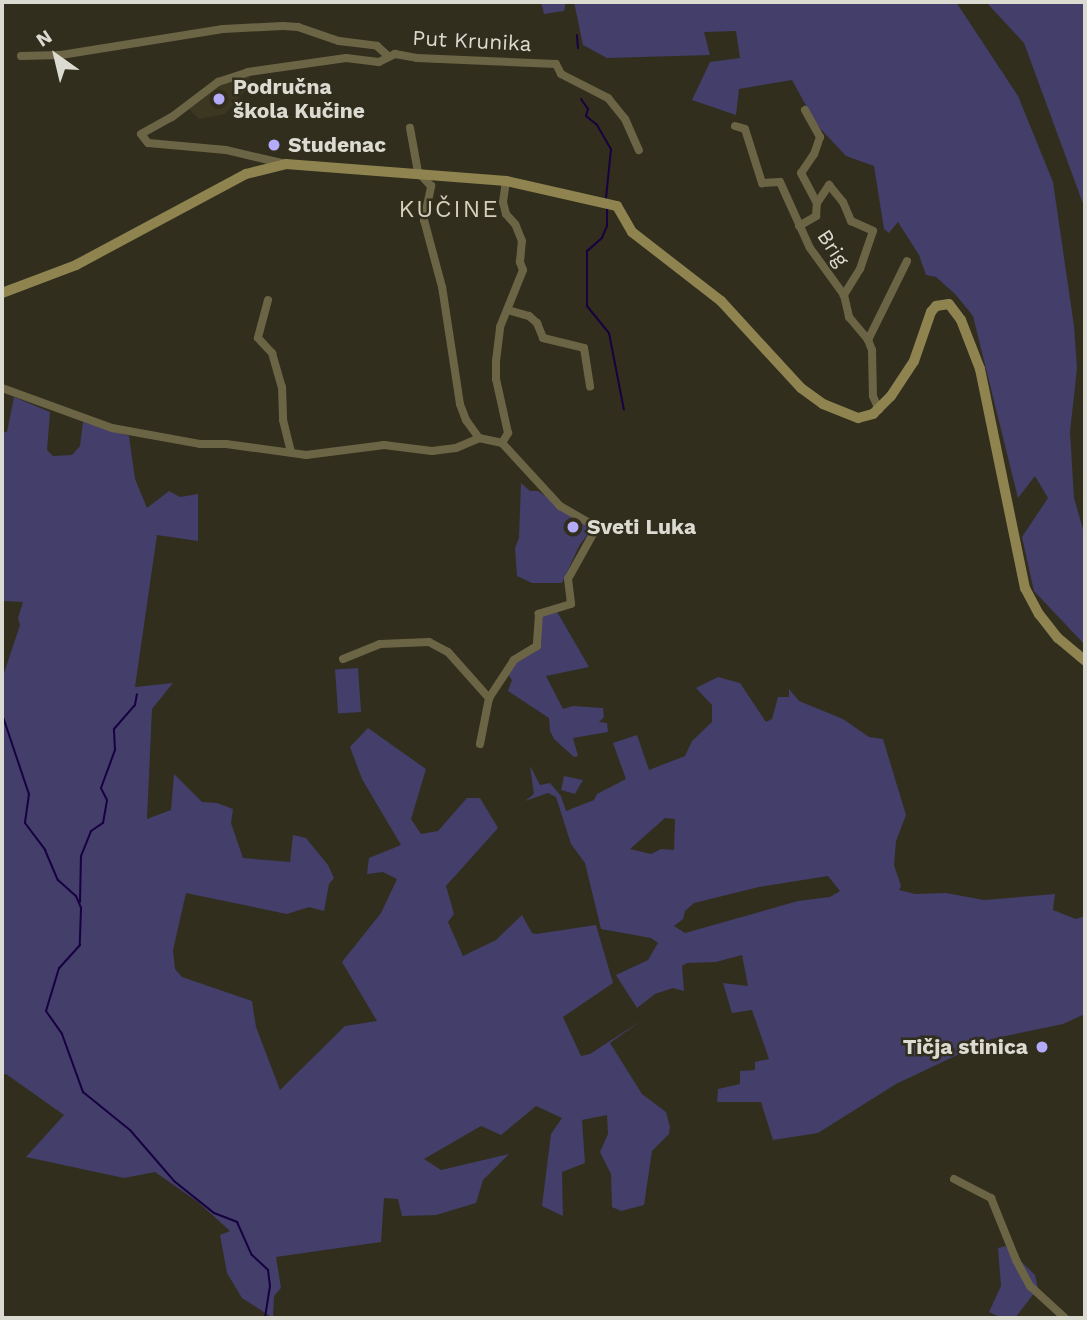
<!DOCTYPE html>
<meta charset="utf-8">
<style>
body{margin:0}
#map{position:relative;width:1087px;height:1320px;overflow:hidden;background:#312e1e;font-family:"Work Sans",sans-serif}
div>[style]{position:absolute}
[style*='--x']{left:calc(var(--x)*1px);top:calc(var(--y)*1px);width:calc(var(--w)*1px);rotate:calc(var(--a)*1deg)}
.built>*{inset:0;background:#3c3721}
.green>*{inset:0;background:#433e6a;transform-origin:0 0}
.stream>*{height:2px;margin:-1px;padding:0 1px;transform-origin:1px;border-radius:1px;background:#170140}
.minor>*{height:8px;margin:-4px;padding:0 4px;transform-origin:4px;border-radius:4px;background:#6c6545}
.secondary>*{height:10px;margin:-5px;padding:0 5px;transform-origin:5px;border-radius:5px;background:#8f8450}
.dots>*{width:19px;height:19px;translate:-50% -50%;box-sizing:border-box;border:4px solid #312e1e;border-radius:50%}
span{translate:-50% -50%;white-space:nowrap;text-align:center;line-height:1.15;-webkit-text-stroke:5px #312e1e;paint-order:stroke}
.street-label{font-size:21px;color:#dcdbd1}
.poi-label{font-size:21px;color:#dcdbd1;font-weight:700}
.left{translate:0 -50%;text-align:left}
.right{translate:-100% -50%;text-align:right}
.quarter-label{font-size:24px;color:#d4d0bd;letter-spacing:2px}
.frame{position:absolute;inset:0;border:4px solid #dcdbd1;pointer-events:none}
.north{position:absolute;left:21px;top:21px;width:70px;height:70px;-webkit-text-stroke:5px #312e1e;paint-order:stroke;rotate:326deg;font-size:19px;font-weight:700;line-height:28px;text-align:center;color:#dcdbd1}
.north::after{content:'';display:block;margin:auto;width:24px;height:32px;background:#dcdbd1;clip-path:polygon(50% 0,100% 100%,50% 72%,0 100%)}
</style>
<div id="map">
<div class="built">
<div style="clip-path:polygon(250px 75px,246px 90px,225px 114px,199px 119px,188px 108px,216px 86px)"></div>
</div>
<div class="green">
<div style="clip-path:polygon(541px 2px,566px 2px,564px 11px,544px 14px)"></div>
<div style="clip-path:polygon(574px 2px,956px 2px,1018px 96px,1053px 182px,1074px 326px,1077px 368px,1070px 432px,1074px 498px,1085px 536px,1085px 645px,1034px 591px,1022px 537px,1048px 498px,1035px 476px,1018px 498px,973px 316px,956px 295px,936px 277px,926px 275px,919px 255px,898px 222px,889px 233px,884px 229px,874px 166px,846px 156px,816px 124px,792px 80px,739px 89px,736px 115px,692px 100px,710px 62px,740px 58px,736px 31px,704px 32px,710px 55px,607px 58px,583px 45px)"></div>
<div style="clip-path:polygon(986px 2px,1085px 2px,1085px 209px,1024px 43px)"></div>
<div style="clip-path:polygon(14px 397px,50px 412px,47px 450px,53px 456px,72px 455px,80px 446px,83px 422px,129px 436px,135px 479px,147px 508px,169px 491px,180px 497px,198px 494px,198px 541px,157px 535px,135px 687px,173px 683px,152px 709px,147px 819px,171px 810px,174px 774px,202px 802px,217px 803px,233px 809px,231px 823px,243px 858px,290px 862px,293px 835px,306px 838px,328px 865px,334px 878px,329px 884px,324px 911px,309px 907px,287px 914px,186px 893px,173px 950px,175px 969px,182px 977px,252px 1001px,256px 1027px,280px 1090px,345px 1026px,377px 1021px,342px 962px,381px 913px,397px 879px,383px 872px,367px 874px,369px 858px,401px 845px,362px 779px,350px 747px,368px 728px,426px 769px,411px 819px,421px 834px,438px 831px,467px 798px,480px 798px,498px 828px,446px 886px,454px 914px,448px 922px,463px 956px,496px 940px,522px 915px,532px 933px,536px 934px,596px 925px,613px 983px,563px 1017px,581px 1056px,590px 1054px,642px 1020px,610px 1043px,642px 1094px,666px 1112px,670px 1127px,669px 1134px,652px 1151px,644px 1205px,621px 1211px,612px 1207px,611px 1174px,600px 1152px,608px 1134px,607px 1115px,582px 1120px,585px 1163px,562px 1172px,563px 1216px,542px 1206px,551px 1134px,562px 1118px,536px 1106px,501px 1135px,481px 1126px,424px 1159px,441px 1170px,509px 1154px,483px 1180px,476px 1203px,436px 1215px,402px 1216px,398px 1199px,384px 1198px,381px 1242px,276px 1257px,281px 1288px,274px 1296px,273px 1318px,242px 1298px,227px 1273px,220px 1235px,230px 1231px,198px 1202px,155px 1172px,124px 1178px,26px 1157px,64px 1115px,6px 1074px,2px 1075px,2px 679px,20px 625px,18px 618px,23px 602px,4px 601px,2px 592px,2px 432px,7px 432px)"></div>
<div style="clip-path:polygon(521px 483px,530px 491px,538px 491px,589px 526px,590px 531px,579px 546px,562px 583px,532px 583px,517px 576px,515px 548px,519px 538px)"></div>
<div style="clip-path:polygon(556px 610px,589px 667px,546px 676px,563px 709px,573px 706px,603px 708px,604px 717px,599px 722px,607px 723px,608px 732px,573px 738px,578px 756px,574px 757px,554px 739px,550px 731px,549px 718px,508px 691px,512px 680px,507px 673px,520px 659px,536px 651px,541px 615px)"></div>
<div style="left:358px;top:668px;width:44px;height:23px;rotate:86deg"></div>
<div style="clip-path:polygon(evenodd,718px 677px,740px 683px,766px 722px,772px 719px,778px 697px,789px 697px,789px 689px,799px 701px,843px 719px,869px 737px,883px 739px,906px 815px,896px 841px,894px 865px,901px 886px,899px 890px,915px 894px,946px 893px,984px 900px,1055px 894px,1053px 910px,1076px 919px,1085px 916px,1085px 1014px,1063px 1024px,991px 1039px,896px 1084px,818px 1133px,773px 1140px,761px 1102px,717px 1102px,718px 1089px,740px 1084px,740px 1071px,755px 1070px,755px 1062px,769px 1059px,752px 1010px,732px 1013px,723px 983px,748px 986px,742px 955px,716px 962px,687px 963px,682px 966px,684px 991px,673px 988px,655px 994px,637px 1008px,616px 975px,648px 960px,658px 943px,651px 938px,601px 929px,585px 863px,571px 844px,556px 797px,548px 793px,525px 801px,534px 794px,530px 766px,540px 785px,550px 783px,561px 796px,566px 811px,594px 800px,597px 794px,626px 779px,613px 743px,637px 735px,649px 770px,685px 756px,692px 741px,712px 722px,712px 705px,696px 688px,718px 677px,665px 818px,675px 819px,674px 850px,661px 849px,651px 854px,630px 849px,665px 818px,718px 677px,828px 876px,840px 891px,830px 897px,798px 901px,685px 933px,674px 926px,683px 919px,685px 911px,694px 903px,759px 887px,828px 876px)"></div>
<div style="clip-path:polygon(564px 776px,583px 780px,575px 794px,561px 790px)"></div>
<div style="clip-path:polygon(1005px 1246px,1035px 1275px,1038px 1288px,1015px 1318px,1002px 1318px,989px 1312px,1001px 1286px,998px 1248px)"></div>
</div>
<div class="stream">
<div style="--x:577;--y:35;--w:13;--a:86"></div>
<div style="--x:581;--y:99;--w:12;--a:55"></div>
<div style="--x:588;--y:109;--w:7;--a:106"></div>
<div style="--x:586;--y:116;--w:14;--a:39"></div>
<div style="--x:597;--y:125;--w:28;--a:60"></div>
<div style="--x:611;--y:149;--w:49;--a:95.8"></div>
<div style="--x:607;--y:209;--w:17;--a:90"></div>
<div style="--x:607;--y:226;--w:13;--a:113"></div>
<div style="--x:602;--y:238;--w:20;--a:139"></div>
<div style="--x:587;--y:251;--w:55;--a:90"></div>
<div style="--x:587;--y:306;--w:35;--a:51"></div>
<div style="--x:609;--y:333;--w:78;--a:79"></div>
<div style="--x:2;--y:714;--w:84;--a:71.4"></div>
<div style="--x:29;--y:794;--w:29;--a:98"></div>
<div style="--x:25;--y:823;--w:34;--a:53"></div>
<div style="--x:45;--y:850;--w:33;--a:67"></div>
<div style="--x:58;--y:880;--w:24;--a:42"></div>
<div style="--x:76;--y:896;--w:13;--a:67"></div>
<div style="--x:81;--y:908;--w:37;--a:92"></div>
<div style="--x:80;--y:945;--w:31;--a:132"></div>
<div style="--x:59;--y:968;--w:45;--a:106.8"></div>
<div style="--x:46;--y:1011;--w:28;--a:55"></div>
<div style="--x:62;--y:1034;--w:62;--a:70.1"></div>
<div style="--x:83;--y:1092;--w:60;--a:39"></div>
<div style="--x:130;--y:1130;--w:67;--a:49.2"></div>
<div style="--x:174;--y:1181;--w:51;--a:38.7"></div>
<div style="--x:214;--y:1213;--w:25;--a:21"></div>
<div style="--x:237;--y:1222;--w:36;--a:66"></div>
<div style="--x:252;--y:1255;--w:22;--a:43"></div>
<div style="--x:268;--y:1270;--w:16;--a:83"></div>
<div style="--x:270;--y:1286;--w:31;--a:99"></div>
<div style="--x:80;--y:902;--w:46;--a:-88.8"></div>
<div style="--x:81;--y:856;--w:27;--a:-68"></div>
<div style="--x:91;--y:831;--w:14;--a:-34"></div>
<div style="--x:103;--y:823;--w:23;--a:-80"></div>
<div style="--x:107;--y:800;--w:13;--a:-117"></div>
<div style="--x:101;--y:788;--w:40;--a:-69.8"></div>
<div style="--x:115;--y:750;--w:21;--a:-93"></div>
<div style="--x:114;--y:729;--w:32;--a:-49"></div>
<div style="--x:135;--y:705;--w:11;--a:-80"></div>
</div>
<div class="minor">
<div style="--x:21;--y:56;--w:40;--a:-1.4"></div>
<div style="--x:61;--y:55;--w:164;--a:-9.1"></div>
<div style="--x:223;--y:29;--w:60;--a:-2.9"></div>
<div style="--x:283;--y:26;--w:15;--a:4"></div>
<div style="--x:298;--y:27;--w:43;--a:18.9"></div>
<div style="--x:339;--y:41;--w:38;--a:7"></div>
<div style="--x:377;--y:46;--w:13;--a:42"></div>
<div style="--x:805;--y:110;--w:31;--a:61"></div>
<div style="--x:820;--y:137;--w:18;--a:109"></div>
<div style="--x:814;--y:154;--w:23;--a:124"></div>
<div style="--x:801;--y:173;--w:34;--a:62"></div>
<div style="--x:735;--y:126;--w:10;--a:17"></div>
<div style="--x:745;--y:129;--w:57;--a:72.5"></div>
<div style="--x:762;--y:183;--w:18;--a:-3"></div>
<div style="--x:780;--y:182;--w:72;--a:65.6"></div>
<div style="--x:810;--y:248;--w:58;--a:54.1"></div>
<div style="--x:844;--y:295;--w:23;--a:77"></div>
<div style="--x:849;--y:317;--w:30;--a:50"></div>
<div style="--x:868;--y:340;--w:11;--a:68"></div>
<div style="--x:872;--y:350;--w:46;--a:88.8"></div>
<div style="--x:873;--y:396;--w:15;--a:67"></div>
<div style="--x:286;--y:164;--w:62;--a:-166.9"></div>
<div style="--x:226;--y:150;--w:78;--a:-174.9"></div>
<div style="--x:148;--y:143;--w:11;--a:-128"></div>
<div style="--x:141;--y:134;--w:35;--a:-29"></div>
<div style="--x:172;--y:117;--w:58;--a:-37.3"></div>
<div style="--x:218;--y:82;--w:32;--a:-18"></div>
<div style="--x:248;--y:72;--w:99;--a:-8.1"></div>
<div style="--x:346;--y:58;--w:33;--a:7"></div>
<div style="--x:379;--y:62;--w:18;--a:-27"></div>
<div style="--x:395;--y:54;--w:22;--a:10"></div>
<div style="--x:417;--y:58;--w:139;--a:2.5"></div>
<div style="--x:556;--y:64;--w:11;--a:63"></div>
<div style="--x:561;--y:74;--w:53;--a:27.1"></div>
<div style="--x:608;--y:98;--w:27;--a:51"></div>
<div style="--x:625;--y:119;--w:34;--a:66"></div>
<div style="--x:799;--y:226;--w:20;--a:-30"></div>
<div style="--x:816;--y:216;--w:13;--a:-86"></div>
<div style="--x:817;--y:203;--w:22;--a:-56"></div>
<div style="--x:829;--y:185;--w:22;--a:51"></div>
<div style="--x:843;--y:202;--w:21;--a:67"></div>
<div style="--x:851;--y:221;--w:24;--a:24"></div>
<div style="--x:873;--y:231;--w:40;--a:108.9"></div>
<div style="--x:860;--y:269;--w:31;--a:122"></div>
<div style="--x:268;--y:300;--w:39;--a:105"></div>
<div style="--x:258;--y:338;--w:21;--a:47"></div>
<div style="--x:272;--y:353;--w:35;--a:74"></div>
<div style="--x:282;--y:387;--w:33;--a:88"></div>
<div style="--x:283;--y:420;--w:32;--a:76"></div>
<div style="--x:508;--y:310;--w:22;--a:16"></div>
<div style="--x:529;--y:316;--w:11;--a:41"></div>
<div style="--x:537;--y:323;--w:16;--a:68"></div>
<div style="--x:543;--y:338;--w:42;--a:13.7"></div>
<div style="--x:584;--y:348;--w:39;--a:81"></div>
<div style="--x:868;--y:340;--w:88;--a:-63.7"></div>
<div style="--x:2;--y:388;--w:117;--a:20"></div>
<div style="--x:112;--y:428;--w:89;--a:10.3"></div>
<div style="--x:200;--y:444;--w:26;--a:0"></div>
<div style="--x:226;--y:444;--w:81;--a:7.8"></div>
<div style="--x:306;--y:455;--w:79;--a:-7.3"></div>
<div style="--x:384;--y:445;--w:48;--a:7.1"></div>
<div style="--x:432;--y:451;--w:24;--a:-7"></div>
<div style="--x:456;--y:448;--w:25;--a:-23"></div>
<div style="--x:479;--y:438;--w:22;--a:-126"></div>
<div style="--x:466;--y:420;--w:17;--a:-111"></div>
<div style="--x:460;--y:404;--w:118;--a:-98.7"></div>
<div style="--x:442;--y:287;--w:69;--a:-105"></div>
<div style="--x:424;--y:220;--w:35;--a:-78"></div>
<div style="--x:431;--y:186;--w:19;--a:-133"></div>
<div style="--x:418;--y:172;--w:45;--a:-100.3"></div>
<div style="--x:479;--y:438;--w:24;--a:12"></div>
<div style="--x:502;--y:443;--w:86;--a:47.4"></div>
<div style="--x:560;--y:506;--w:34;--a:30"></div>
<div style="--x:590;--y:523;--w:11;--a:75"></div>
<div style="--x:593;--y:534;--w:51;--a:119.1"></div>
<div style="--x:568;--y:579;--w:25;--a:83"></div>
<div style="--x:571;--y:604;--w:34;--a:163"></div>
<div style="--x:539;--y:614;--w:32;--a:94"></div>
<div style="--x:537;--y:646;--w:27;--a:149"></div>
<div style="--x:514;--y:660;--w:45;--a:123.3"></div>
<div style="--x:489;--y:698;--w:47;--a:101.1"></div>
<div style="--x:502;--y:443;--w:12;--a:-59"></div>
<div style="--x:508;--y:433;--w:55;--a:-102.5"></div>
<div style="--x:496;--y:379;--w:18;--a:-90"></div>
<div style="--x:496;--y:361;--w:34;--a:-83"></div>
<div style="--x:500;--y:327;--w:61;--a:-68"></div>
<div style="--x:523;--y:270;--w:9;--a:-111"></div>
<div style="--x:520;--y:262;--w:21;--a:-85"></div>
<div style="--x:522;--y:241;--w:18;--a:-112"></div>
<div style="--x:515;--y:224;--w:13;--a:-132"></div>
<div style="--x:506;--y:214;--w:12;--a:-104"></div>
<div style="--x:503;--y:202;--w:21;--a:-82"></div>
<div style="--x:343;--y:659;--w:40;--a:-22"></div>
<div style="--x:380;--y:644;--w:49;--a:-2.3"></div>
<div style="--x:429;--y:642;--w:21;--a:28"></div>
<div style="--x:448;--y:652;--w:62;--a:48.3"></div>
<div style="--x:954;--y:1179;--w:42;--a:27.2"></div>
<div style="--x:991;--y:1198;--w:67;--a:68"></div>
<div style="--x:1016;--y:1260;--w:30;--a:62"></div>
<div style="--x:1030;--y:1286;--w:47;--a:42.4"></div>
</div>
<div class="secondary">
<div style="--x:2;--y:293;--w:79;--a:-20.7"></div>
<div style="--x:76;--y:265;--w:193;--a:-28.2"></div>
<div style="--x:246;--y:174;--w:41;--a:-14"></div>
<div style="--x:286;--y:164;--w:221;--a:4.4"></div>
<div style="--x:506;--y:181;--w:114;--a:12.7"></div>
<div style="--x:617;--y:206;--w:30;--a:60"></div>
<div style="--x:632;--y:232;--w:113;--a:37.8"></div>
<div style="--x:721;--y:301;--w:118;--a:47.4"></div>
<div style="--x:801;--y:388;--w:27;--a:36"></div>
<div style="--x:823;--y:404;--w:38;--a:22"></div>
<div style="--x:858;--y:418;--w:16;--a:-15"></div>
<div style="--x:873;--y:414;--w:25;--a:-45"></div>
<div style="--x:891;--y:396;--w:42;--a:-56.7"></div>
<div style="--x:914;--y:361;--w:52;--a:-70.9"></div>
<div style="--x:931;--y:312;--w:8;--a:-50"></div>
<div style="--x:936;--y:306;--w:13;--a:-9"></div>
<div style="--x:949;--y:304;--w:20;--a:53"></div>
<div style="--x:961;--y:320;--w:53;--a:68.8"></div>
<div style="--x:980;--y:369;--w:224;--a:78.4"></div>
<div style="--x:1025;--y:588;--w:30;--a:62"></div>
<div style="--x:1039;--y:614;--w:31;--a:52"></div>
<div style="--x:1058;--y:638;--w:35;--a:40"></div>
</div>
<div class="dots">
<div style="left:219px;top:99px;background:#b4acf9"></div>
<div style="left:274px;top:145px;background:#b4acf9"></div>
<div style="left:573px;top:527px;background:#b4acf9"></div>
<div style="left:1042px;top:1047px;background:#b4acf9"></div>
</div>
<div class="street-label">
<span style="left:472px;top:41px;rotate:3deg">Put Krunika</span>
<span style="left:833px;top:248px;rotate:57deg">Brig</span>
</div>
<div class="poi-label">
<span class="left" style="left:233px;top:99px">Područna<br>škola Kučine</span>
<span class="left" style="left:288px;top:145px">Studenac</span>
<span class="left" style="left:587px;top:527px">Sveti Luka</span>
<span class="right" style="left:1028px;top:1047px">Tičja stinica</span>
</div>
<div class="quarter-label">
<span style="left:449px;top:210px">KUČINE</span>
</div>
<div class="frame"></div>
<div class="north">N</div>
</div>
